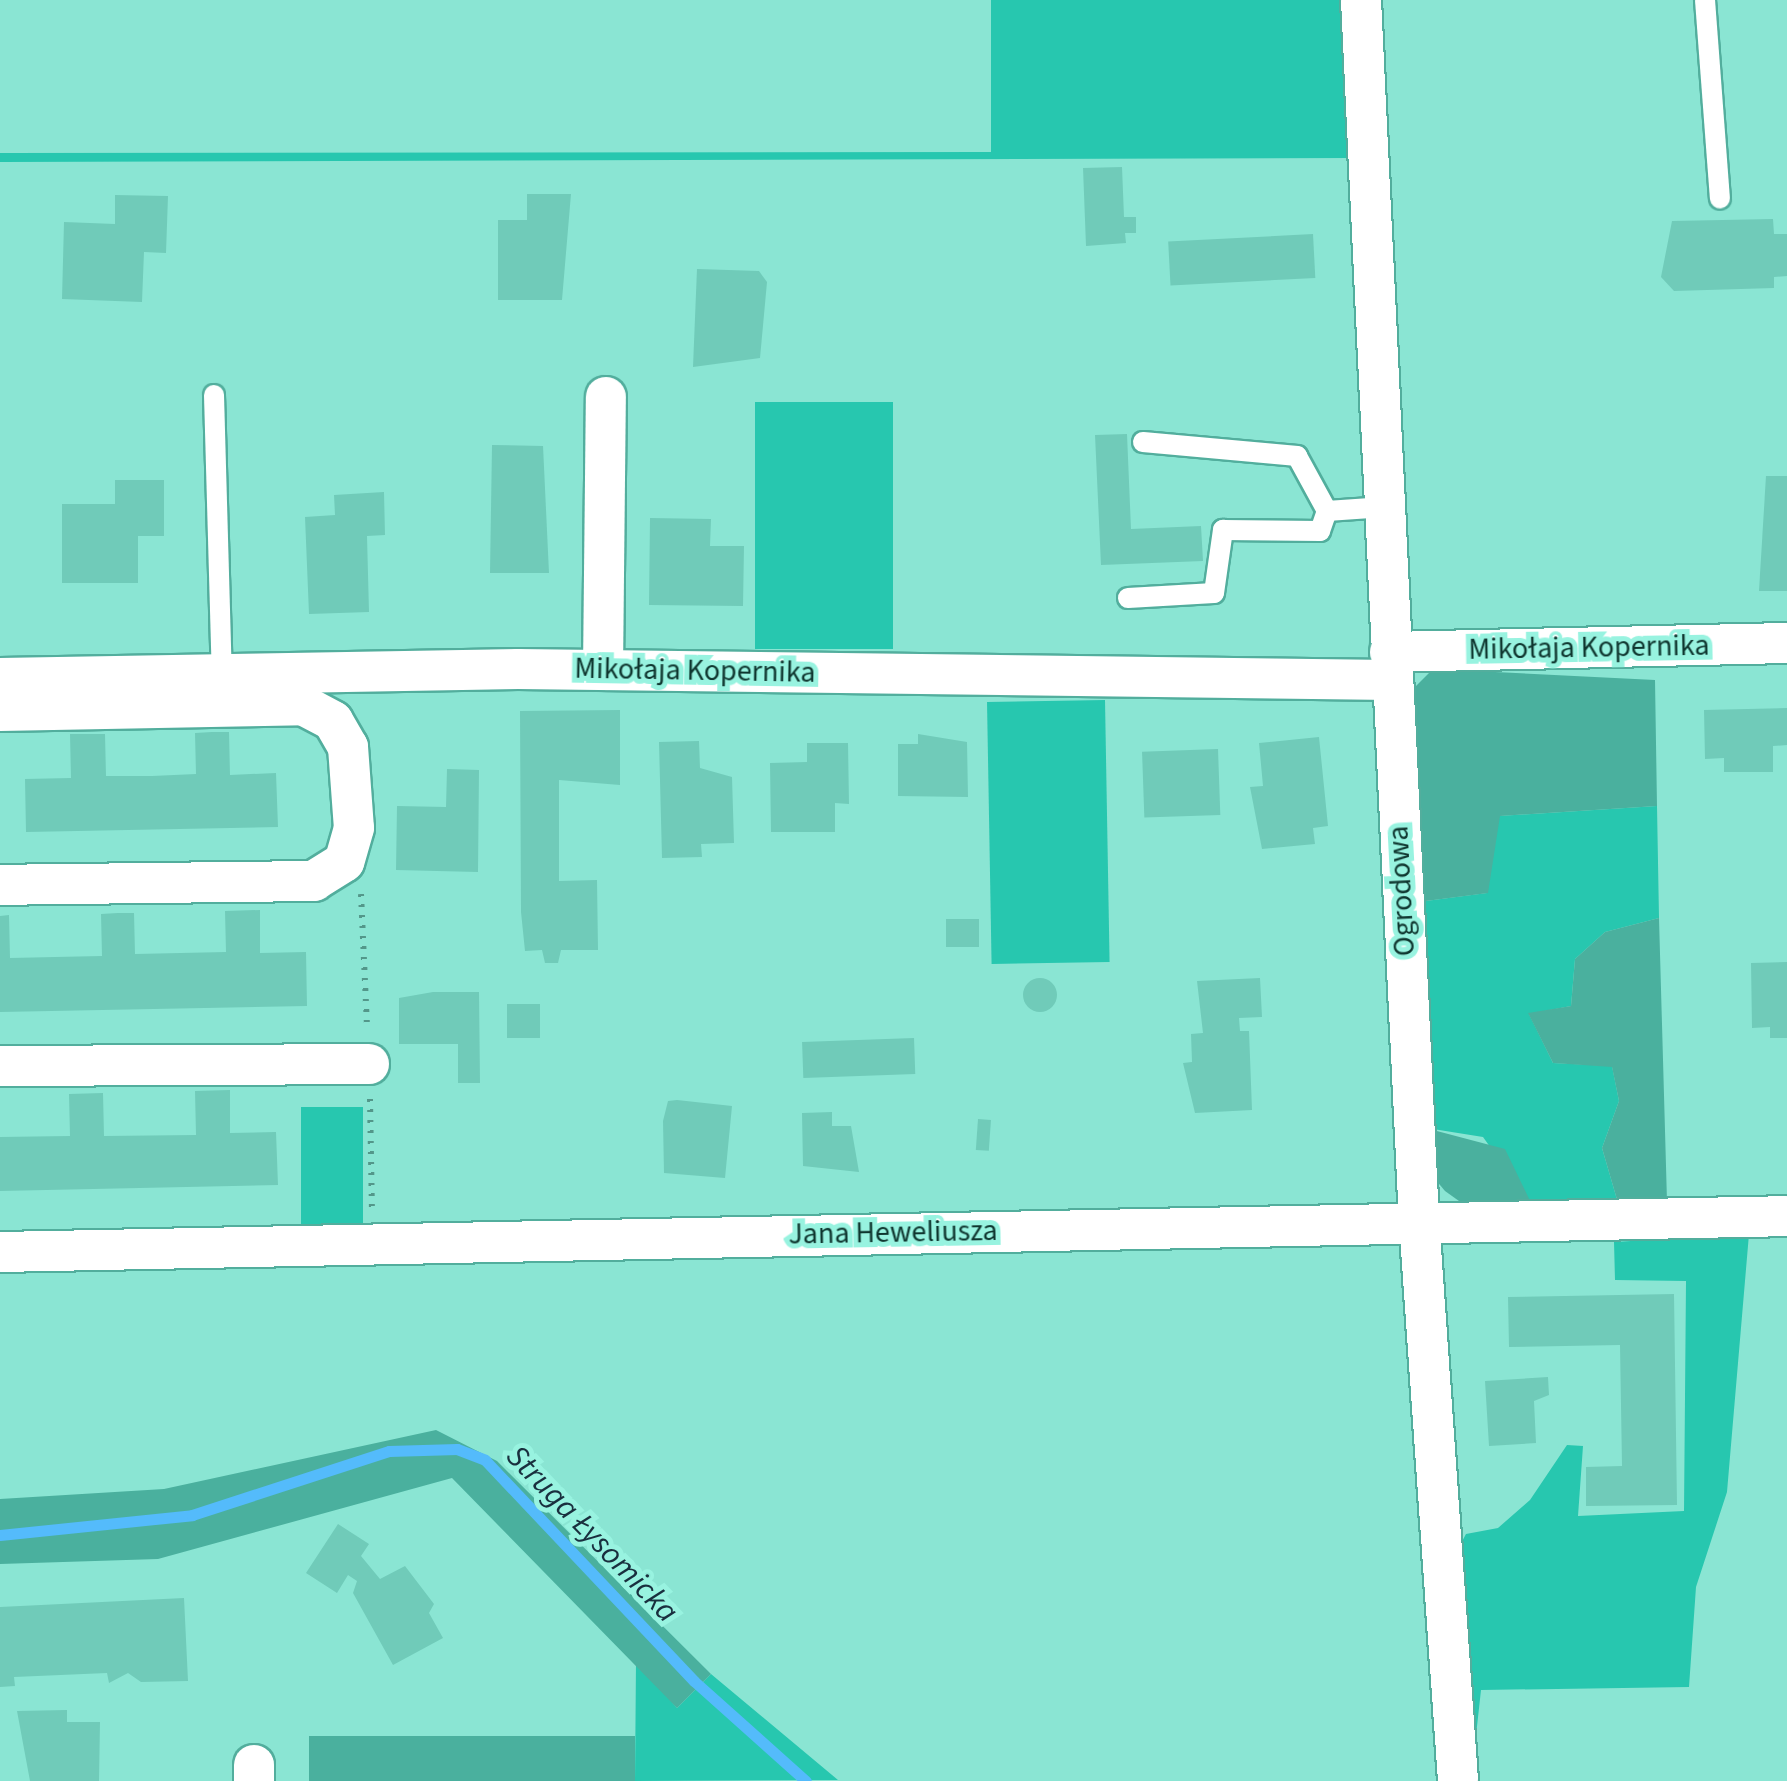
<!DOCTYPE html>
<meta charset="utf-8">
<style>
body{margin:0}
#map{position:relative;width:1787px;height:1781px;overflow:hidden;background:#8ae5d3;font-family:"Source Sans 3",sans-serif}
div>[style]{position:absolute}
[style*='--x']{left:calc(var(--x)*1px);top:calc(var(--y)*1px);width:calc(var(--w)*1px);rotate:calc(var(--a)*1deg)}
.green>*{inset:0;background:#27c7af;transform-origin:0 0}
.forest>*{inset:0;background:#4ab09e;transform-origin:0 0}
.stream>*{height:11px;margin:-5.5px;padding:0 5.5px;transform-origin:5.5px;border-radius:5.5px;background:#54bbfb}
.building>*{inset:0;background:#70cbb9;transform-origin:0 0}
.round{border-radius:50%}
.path>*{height:6px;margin-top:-3px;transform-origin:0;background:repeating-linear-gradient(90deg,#53978a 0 2.5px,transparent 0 10.5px)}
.roads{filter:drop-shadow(2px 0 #52ae9d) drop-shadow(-2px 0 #52ae9d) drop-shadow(0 2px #52ae9d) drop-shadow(0 -2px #52ae9d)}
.service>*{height:20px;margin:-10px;padding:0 10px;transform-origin:10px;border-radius:10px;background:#fff}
.minor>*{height:40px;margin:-20px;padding:0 20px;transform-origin:20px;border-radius:20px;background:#fff}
span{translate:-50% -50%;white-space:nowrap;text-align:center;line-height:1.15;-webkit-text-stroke:10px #98f3e0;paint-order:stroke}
.street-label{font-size:30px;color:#0f362f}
.water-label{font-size:32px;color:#192f3e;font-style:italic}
</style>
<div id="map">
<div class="green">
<div style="clip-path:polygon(991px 0,1341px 0,1351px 158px,0 162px,0 153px,991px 152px)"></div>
<div style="left:755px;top:402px;width:138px;height:247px"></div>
<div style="left:1105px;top:700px;width:262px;height:118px;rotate:89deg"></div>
<div style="clip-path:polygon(1657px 806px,1659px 918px,1605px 932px,1575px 959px,1571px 1006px,1529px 1014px,1553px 1063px,1612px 1066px,1619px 1101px,1602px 1148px,1618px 1203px,1533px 1207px,1483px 1137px,1433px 1129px,1418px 902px,1487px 893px,1499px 816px)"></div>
<div style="left:301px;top:1107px;width:62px;height:124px"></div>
<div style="clip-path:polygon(1749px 1234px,1727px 1492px,1696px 1587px,1689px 1687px,1481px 1690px,1471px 1781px,1458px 1549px,1466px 1534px,1498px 1528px,1530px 1500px,1567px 1445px,1583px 1446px,1578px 1516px,1684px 1511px,1686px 1281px,1615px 1280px,1614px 1242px)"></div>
<div style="clip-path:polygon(636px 1661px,677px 1708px,711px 1674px,838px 1780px,635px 1781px)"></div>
</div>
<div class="forest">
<div style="clip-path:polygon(1433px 669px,1655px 680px,1657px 806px,1500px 816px,1488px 893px,1418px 902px,1408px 694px)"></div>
<div style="clip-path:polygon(1659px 918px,1667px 1201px,1618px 1203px,1602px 1148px,1619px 1101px,1612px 1067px,1553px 1063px,1528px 1013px,1571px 1006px,1575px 959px,1605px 932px)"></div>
<div style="clip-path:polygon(1433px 1130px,1505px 1149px,1533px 1207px,1466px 1206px,1445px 1191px,1435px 1179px)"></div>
<div style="clip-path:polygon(436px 1430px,497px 1461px,711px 1674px,677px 1708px,452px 1478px,158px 1559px,0 1564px,0 1499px,164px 1489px)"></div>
<div style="left:309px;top:1736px;width:326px;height:45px"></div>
</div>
<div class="stream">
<div style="--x:0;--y:1535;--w:193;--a:-5.9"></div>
<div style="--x:192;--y:1515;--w:207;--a:-18"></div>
<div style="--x:389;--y:1451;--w:68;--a:-1.7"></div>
<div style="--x:457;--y:1449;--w:30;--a:21"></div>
<div style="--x:485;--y:1460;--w:304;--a:46.6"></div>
<div style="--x:694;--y:1681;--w:150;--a:41.8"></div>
</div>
<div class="building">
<div style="clip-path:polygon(1122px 167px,1124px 217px,1136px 217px,1136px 233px,1125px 233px,1126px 243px,1086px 246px,1083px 168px)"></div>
<div style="clip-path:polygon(527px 194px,571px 194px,562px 300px,498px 300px,498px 220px,527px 220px)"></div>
<div style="clip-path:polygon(115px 195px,168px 196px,166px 253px,144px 252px,142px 302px,62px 299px,64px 222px,115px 224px)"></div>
<div style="clip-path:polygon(1773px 219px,1774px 234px,1787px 234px,1787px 276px,1774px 277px,1774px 288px,1674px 291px,1661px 277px,1672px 221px)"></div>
<div style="left:1313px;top:234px;width:44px;height:145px;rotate:87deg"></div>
<div style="clip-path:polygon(697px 269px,759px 271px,767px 282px,760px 358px,693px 367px)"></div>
<div style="clip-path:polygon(1127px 434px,1131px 529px,1201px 526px,1203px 561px,1101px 565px,1095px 435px)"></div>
<div style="clip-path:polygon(492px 445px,543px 446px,549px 573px,490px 573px)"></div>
<div style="clip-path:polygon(1766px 476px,1787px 476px,1787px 591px,1759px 591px)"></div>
<div style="clip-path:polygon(115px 480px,164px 480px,164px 536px,138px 536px,138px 583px,62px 583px,62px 504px,115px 504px)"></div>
<div style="clip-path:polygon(384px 492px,385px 535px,367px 536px,369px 612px,309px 614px,305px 517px,335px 515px,334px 495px)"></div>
<div style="clip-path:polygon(650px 518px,711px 519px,710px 546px,744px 546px,743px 606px,649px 605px)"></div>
<div style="clip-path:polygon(1787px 708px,1787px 745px,1773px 746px,1773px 772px,1724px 772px,1724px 758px,1705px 759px,1704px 710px)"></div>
<div style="clip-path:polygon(620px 710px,620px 785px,559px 780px,559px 881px,597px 880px,598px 950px,561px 950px,558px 963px,545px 963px,542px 950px,525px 951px,521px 912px,520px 711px)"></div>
<div style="clip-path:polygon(212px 732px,229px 732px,230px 775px,276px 773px,278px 827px,26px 832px,25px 779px,71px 778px,70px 734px,105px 734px,106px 776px,152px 776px,196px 774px,195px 733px)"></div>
<div style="clip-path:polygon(918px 734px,967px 742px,968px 797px,898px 796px,898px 744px,918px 744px)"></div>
<div style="clip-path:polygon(1319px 737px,1328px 826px,1313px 828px,1315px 844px,1262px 849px,1250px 787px,1263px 786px,1259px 743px)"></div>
<div style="clip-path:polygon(699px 741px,700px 768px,732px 777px,734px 843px,701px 844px,702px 857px,662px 858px,659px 742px)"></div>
<div style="clip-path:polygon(807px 743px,848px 743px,849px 804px,835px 803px,835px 832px,771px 832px,770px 763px,807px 762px)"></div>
<div style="left:1218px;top:749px;width:66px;height:76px;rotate:88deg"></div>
<div style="clip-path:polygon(447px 769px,479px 770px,478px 872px,396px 870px,397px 806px,446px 807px)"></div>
<div style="clip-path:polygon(260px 910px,260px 953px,306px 952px,307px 1006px,0 1012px,0 916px,9px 915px,10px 958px,55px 957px,102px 956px,101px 914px,118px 913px,134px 913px,135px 954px,226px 952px,225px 911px)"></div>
<div style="left:979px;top:919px;width:28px;height:33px;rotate:90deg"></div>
<div style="clip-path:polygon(1787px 962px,1787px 1038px,1770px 1038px,1770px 1027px,1752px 1028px,1751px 963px)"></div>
<div class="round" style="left:1023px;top:978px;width:34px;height:34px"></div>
<div style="clip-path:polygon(1260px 978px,1262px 1017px,1239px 1018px,1240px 1031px,1249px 1031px,1252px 1110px,1195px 1113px,1183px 1063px,1192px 1062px,1191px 1034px,1203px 1033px,1197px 981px)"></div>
<div style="clip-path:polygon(433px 992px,479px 992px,480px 1083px,458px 1083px,458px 1044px,399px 1044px,399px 998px)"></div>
<div style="left:507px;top:1004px;width:33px;height:34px"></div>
<div style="left:914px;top:1038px;width:36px;height:112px;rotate:88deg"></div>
<div style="clip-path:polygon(230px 1090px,230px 1133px,276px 1132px,278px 1185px,0 1191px,0 1137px,70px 1136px,69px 1094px,103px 1093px,104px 1136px,196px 1135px,195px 1091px)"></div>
<div style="clip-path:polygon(677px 1100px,732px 1106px,725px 1178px,664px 1173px,663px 1121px,668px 1101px)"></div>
<div style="clip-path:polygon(832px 1112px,832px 1126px,851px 1126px,859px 1172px,803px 1166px,802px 1113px)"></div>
<div style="left:978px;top:1119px;width:13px;height:31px;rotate:4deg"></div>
<div style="clip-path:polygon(1674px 1294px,1677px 1505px,1586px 1506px,1586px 1467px,1622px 1466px,1620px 1345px,1509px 1347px,1508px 1297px)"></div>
<div style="clip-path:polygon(1548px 1377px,1549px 1395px,1534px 1401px,1536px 1443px,1489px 1446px,1485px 1381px)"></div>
<div style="clip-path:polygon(338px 1524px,369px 1544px,361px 1556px,380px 1579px,405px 1566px,434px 1604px,429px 1613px,443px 1638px,393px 1665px,353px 1593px,357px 1581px,348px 1575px,337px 1593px,306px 1573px)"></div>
<div style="clip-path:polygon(184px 1598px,188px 1681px,141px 1682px,128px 1673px,109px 1683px,107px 1673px,14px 1677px,15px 1686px,0 1687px,0 1607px)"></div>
<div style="clip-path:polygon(67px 1710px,67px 1722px,100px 1722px,99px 1781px,30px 1781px,17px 1711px)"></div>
</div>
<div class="path">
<div style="--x:361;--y:894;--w:133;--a:87.4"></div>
<div style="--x:370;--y:1099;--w:113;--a:89"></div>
</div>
<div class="roads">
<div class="service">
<div style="--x:1705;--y:0;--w:199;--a:85.7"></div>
<div style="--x:214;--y:395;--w:279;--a:88.4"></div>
<div style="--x:1143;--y:442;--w:155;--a:5.2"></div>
<div style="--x:1297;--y:456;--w:63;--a:61.4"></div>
<div style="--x:1327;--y:511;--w:58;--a:-3.9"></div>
<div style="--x:1128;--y:598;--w:86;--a:-3.3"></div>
<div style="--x:1214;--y:593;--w:64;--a:-81.9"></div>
<div style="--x:1223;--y:530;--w:97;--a:0.6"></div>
<div style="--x:1320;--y:531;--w:21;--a:-71"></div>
</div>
<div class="minor">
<div style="--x:1361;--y:0;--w:1221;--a:87.28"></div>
<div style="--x:1419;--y:1220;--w:562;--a:86.02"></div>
<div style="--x:1390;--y:652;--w:397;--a:-1.3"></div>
<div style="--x:603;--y:670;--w:273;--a:-89.4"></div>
<div style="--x:0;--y:678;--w:518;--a:-1"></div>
<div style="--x:518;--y:669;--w:873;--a:0.72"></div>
<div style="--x:0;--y:711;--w:303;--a:-1.1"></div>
<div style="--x:303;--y:705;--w:34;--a:28"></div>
<div style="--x:333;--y:721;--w:30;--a:60"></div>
<div style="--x:348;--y:747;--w:81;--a:85.8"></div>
<div style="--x:354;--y:828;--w:35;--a:106"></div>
<div style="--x:344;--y:862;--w:36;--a:148"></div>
<div style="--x:314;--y:881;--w:314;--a:179.3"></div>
<div style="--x:0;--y:1066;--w:369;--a:-0.3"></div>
<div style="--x:0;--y:1252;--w:1787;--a:-1.15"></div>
<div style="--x:254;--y:1781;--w:16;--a:-90"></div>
</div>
</div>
<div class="street-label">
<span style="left:1589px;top:648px;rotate:-1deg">Mikołaja Kopernika</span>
<span style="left:695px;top:671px;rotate:1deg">Mikołaja Kopernika</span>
<span style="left:1402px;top:891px;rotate:-93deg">Ogrodowa</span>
<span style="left:893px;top:1233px;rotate:-1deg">Jana Heweliusza</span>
</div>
<div class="water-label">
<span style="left:592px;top:1534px;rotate:46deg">Struga Łysomicka</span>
</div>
</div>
